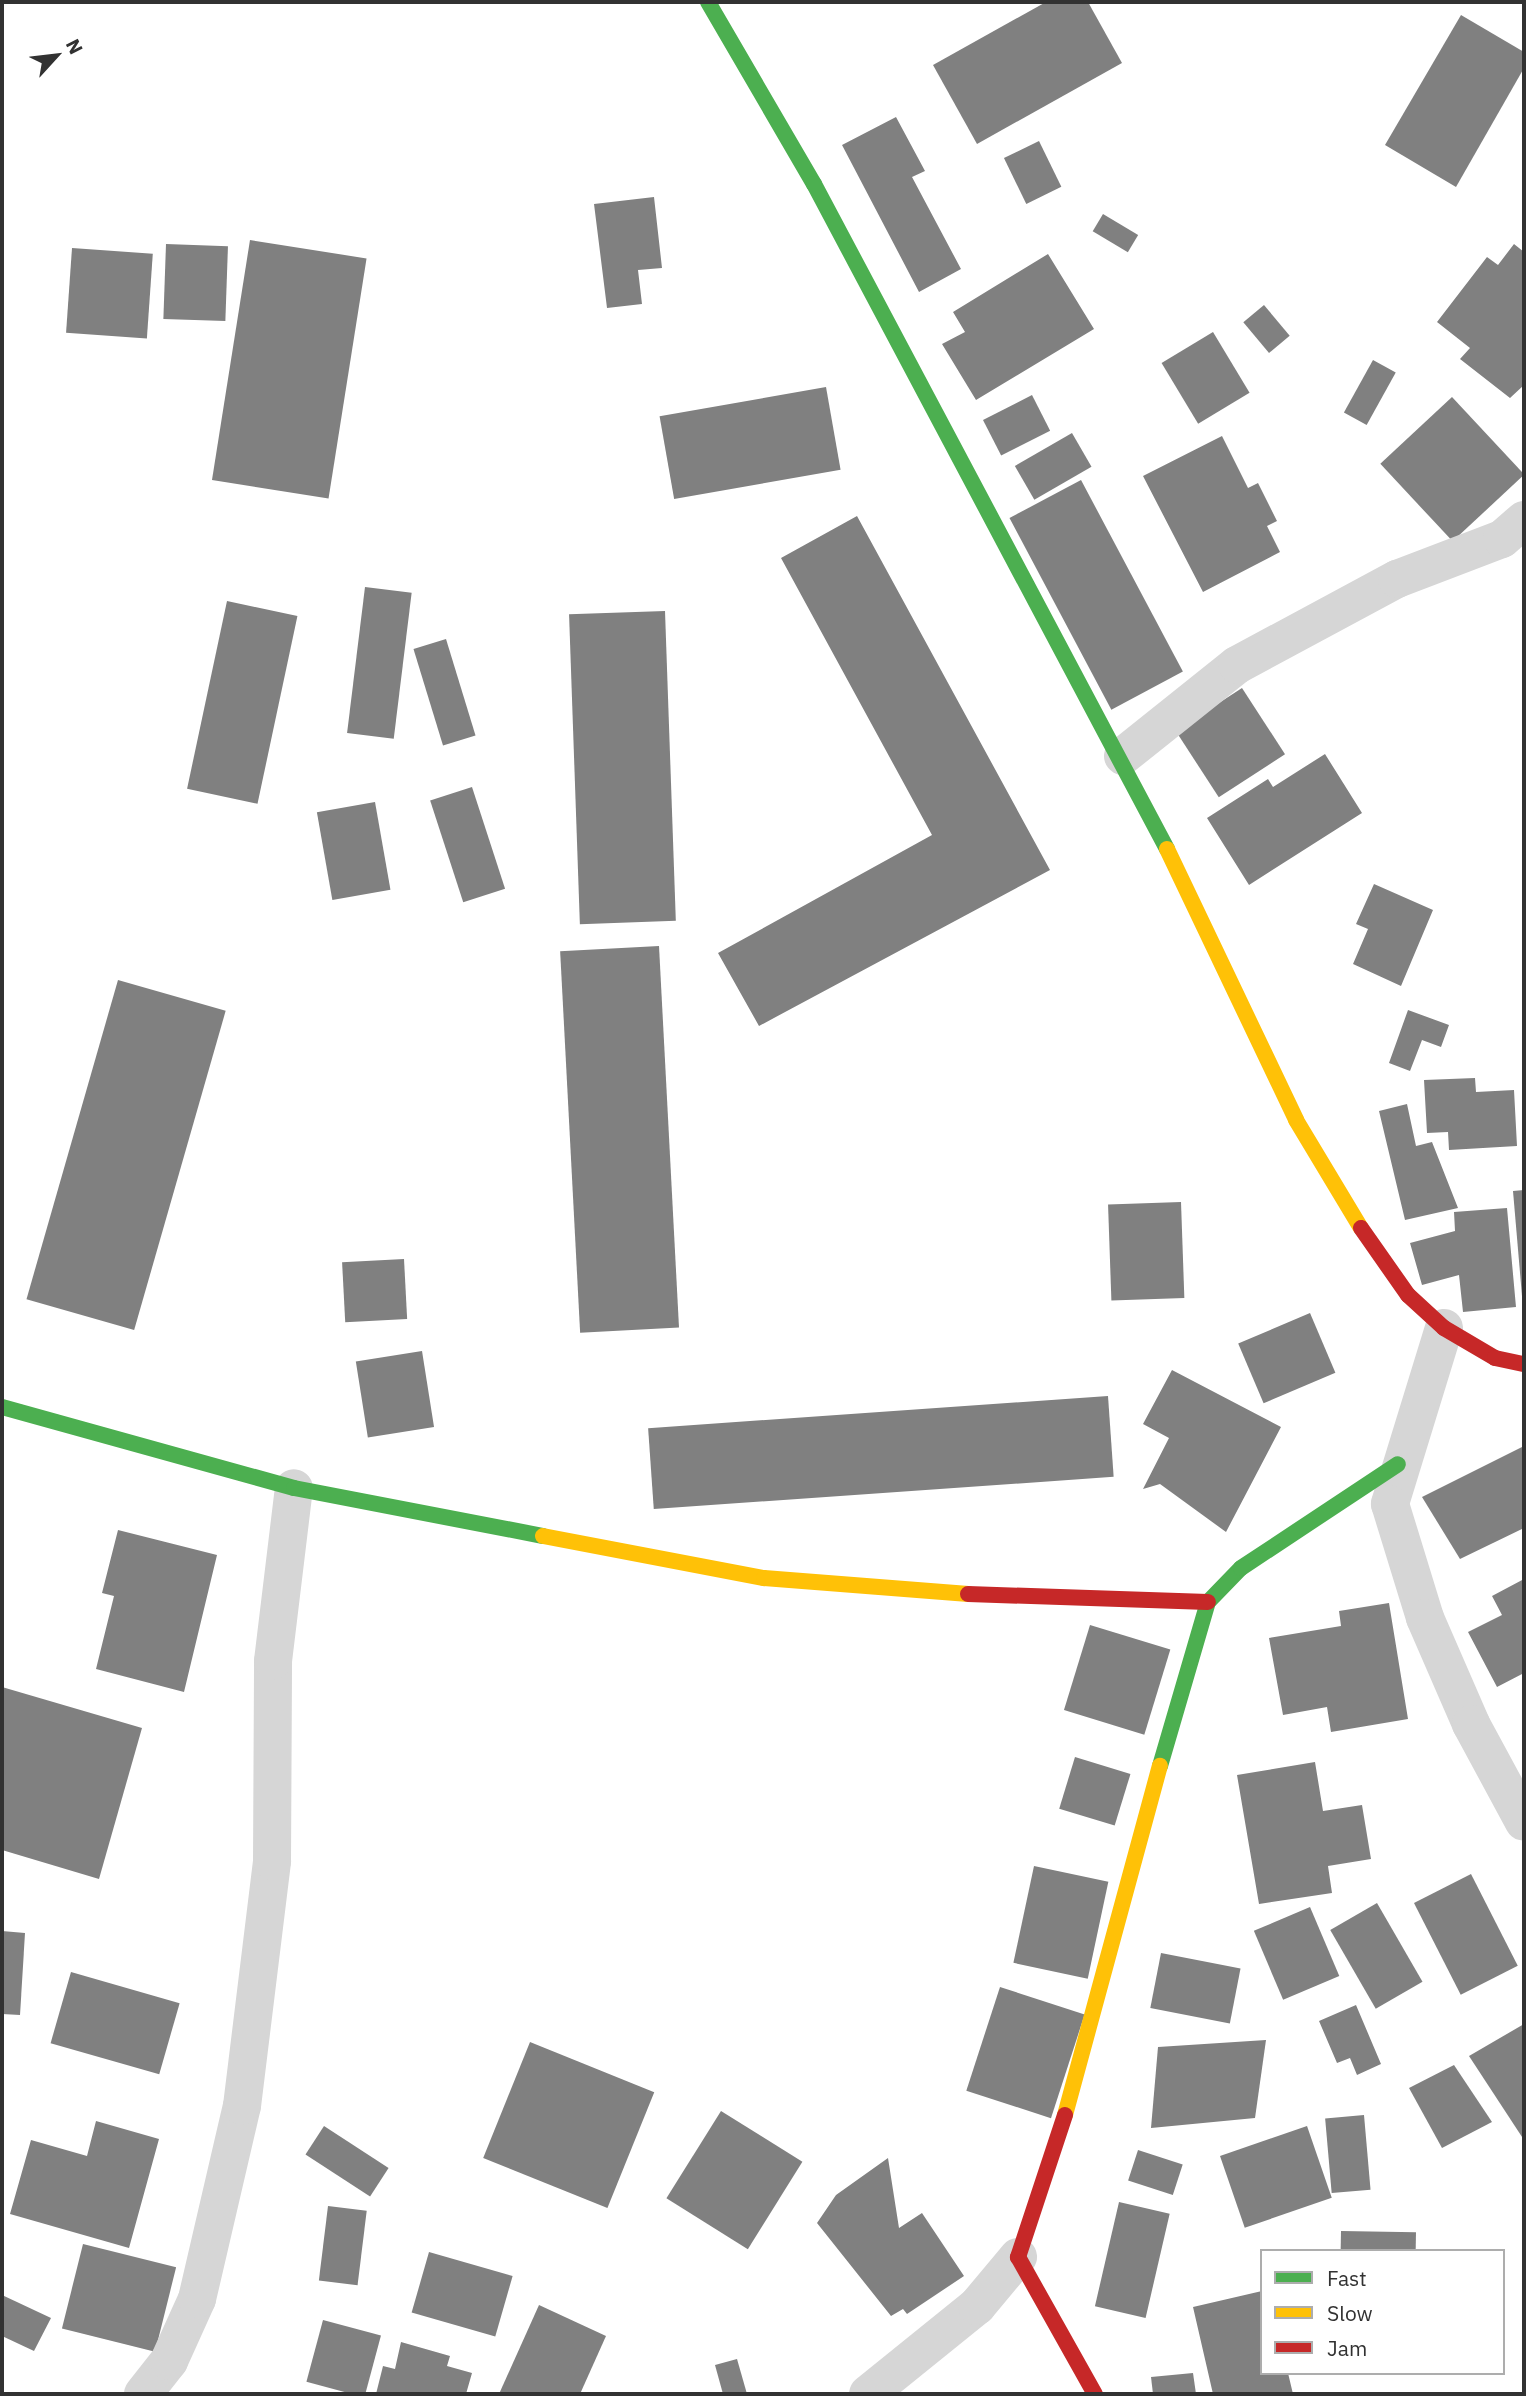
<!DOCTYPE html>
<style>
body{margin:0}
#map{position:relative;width:1526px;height:2396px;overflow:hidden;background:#fff;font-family:"IBM Plex Sans",sans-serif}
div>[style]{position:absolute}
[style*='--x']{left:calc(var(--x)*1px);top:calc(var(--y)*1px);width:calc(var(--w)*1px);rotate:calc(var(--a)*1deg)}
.building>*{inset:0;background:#808080;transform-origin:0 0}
.street>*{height:38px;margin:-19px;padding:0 19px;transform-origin:19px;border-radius:19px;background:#d6d6d6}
.fast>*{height:16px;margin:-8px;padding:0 8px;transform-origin:8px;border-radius:8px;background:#4caf50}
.slow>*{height:16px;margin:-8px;padding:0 8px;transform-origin:8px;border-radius:8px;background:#ffc107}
.jam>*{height:16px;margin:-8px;padding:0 8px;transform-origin:8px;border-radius:8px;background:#c62828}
span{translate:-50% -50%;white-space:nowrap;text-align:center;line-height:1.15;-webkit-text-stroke:7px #fff;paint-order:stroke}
.frame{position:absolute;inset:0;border:4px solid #323232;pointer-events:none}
.legend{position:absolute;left:1260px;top:2249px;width:245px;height:126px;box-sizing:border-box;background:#fff;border:2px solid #adadad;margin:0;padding:9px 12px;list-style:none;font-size:21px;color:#323232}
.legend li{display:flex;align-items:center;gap:14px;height:35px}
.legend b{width:35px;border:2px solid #adadad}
.north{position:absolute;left:21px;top:21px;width:70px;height:70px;-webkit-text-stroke:5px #fff;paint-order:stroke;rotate:63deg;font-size:19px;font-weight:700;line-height:28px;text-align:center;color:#323232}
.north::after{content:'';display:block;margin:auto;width:24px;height:32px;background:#323232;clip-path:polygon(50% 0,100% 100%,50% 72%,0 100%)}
</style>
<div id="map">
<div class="building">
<div style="clip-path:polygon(1046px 2px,1088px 2px,1122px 63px,977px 144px,933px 65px)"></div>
<div style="clip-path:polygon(1461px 15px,1524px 52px,1524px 68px,1456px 187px,1385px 145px)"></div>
<div style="clip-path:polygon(896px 117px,925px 171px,912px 177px,961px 269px,919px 292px,842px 145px)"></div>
<div style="left:1039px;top:141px;width:51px;height:39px;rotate:64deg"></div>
<div style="clip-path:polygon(654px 197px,662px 268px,638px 270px,642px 304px,607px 308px,594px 204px)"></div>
<div style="left:1103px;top:214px;width:41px;height:20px;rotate:31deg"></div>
<div style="left:250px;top:240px;width:118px;height:243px;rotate:9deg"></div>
<div style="left:166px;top:244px;width:62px;height:75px;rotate:2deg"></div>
<div style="clip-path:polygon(1514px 244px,1524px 252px,1524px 385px,1510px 398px,1460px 359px,1470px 348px,1437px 322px,1487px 257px,1498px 265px)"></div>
<div style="left:72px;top:248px;width:81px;height:85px;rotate:4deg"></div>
<div style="clip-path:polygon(1048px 254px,1094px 329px,976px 400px,942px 344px,965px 332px,953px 312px)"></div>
<div style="left:1264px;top:305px;width:40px;height:27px;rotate:50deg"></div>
<div style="left:1213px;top:332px;width:71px;height:60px;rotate:59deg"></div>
<div style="left:1373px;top:360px;width:26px;height:60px;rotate:29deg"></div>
<div style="left:826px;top:387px;width:84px;height:169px;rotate:80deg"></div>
<div style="left:1032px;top:395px;width:40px;height:55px;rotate:63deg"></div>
<div style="left:1452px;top:397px;width:106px;height:98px;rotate:47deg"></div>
<div style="left:1072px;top:433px;width:39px;height:66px;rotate:60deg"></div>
<div style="clip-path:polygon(1222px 436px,1248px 488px,1258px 483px,1277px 521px,1267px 526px,1280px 552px,1203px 592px,1143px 476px)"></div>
<div style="left:1081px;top:480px;width:217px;height:81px;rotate:62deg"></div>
<div style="clip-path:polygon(857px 516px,1050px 870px,759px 1026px,718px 953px,932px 835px,781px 558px)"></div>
<div style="left:365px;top:587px;width:47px;height:147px;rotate:7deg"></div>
<div style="left:227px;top:601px;width:72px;height:192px;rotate:12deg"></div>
<div style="left:665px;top:611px;width:310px;height:96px;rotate:88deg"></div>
<div style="left:446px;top:639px;width:101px;height:34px;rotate:73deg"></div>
<div style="left:1242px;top:688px;width:79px;height:79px;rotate:57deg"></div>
<div style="clip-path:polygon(1325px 754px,1362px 813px,1249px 885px,1207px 818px,1268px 779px,1273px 787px)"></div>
<div style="left:472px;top:787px;width:107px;height:44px;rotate:72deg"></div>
<div style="left:375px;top:802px;width:89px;height:59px;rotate:80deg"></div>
<div style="clip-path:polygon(1374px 884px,1433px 910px,1401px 986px,1353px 964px,1368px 929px,1356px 924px)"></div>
<div style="left:659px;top:946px;width:382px;height:99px;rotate:87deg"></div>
<div style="left:118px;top:980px;width:112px;height:332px;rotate:16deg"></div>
<div style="clip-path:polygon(1408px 1010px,1449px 1025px,1441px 1047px,1422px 1040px,1410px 1071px,1389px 1063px)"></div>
<div style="clip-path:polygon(1475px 1078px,1476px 1092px,1514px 1090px,1517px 1146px,1449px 1150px,1448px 1132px,1427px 1133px,1424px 1080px)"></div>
<div style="clip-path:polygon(1407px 1104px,1416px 1146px,1432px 1142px,1458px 1208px,1405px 1220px,1379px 1111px)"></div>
<div style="clip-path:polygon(1524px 1190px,1524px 1296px,1522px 1296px,1513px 1191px)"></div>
<div style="left:1181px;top:1202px;width:96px;height:73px;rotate:88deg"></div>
<div style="clip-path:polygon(1507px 1208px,1516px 1307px,1463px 1312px,1459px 1275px,1422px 1285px,1410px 1243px,1455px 1231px,1454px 1212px)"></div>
<div style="left:404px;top:1259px;width:60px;height:62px;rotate:87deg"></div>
<div style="left:1310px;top:1313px;width:65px;height:78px;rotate:67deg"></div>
<div style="left:422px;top:1351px;width:77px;height:67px;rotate:81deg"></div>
<div style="clip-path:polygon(1172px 1370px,1281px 1427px,1226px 1532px,1160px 1484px,1143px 1489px,1169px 1438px,1143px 1424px)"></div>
<div style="left:1108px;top:1396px;width:81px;height:461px;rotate:86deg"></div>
<div style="clip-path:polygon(1524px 1446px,1524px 1528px,1460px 1559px,1422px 1497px)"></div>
<div style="clip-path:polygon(118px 1530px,217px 1555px,184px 1692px,96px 1669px,114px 1596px,102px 1593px)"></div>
<div style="clip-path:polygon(1524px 1579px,1524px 1673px,1497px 1687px,1468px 1632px,1502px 1615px,1492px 1596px)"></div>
<div style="clip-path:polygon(1389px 1603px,1408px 1719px,1331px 1732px,1327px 1707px,1283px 1715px,1269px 1638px,1341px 1626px,1339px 1611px)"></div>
<div style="left:1090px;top:1625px;width:84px;height:89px;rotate:17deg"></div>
<div style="clip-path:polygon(2px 1687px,142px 1728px,99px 1879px,2px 1850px)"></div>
<div style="left:1075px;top:1757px;width:58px;height:54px;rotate:17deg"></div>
<div style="clip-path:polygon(1315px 1762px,1323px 1811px,1362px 1805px,1371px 1859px,1328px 1866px,1332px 1893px,1259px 1904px,1237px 1775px)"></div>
<div style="left:1034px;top:1866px;width:76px;height:99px;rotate:12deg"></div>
<div style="left:1471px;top:1874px;width:103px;height:64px;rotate:63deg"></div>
<div style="left:1377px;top:1903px;width:91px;height:54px;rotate:60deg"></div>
<div style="left:1310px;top:1907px;width:75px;height:61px;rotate:67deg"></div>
<div style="clip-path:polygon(2px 1931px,25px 1933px,20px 2015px,2px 2014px)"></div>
<div style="left:1161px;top:1953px;width:81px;height:56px;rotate:11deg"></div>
<div style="left:71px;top:1972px;width:113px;height:74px;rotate:16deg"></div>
<div style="left:1000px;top:1987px;width:89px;height:109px;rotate:18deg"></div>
<div style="clip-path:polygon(1356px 2005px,1381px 2064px,1357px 2075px,1350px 2058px,1337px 2063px,1319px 2021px)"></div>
<div style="clip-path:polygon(1524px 2024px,1524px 2140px,1469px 2056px)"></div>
<div style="clip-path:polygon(1266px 2040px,1255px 2118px,1151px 2128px,1158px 2047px)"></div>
<div style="left:530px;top:2042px;width:134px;height:125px;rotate:22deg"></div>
<div style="clip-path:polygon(1454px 2065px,1492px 2122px,1442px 2148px,1409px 2088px)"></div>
<div style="left:721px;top:2111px;width:96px;height:103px;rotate:32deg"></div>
<div style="left:1364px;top:2115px;width:75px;height:39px;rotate:85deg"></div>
<div style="clip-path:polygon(96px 2121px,159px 2139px,129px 2248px,10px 2214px,31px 2140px,87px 2156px)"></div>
<div style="left:324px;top:2126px;width:77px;height:34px;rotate:33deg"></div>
<div style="left:1307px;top:2126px;width:76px;height:92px;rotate:71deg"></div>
<div style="left:1138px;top:2150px;width:47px;height:32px;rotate:18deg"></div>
<div style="clip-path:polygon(888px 2158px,899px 2228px,922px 2213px,964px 2276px,907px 2314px,903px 2309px,891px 2316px,817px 2223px,836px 2195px)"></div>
<div style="left:1119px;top:2202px;width:52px;height:107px;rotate:13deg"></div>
<div style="left:328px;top:2206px;width:39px;height:75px;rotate:7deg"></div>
<div style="left:1341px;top:2231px;width:75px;height:20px;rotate:1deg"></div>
<div style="left:83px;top:2244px;width:96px;height:87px;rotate:14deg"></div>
<div style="left:429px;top:2252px;width:87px;height:63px;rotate:16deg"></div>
<div style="clip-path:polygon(1262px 2291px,1262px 2373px,1288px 2373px,1293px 2394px,1213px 2394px,1193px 2307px)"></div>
<div style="clip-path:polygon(2px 2295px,51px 2318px,34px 2351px,2px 2336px)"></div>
<div style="clip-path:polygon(539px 2305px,606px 2336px,580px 2394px,499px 2394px)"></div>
<div style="left:323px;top:2320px;width:60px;height:64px;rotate:15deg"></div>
<div style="clip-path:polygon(401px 2342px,450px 2356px,447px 2366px,472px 2373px,466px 2394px,376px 2394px,383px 2366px,395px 2369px)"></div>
<div style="clip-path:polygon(737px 2359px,747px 2394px,723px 2394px,715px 2365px)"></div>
<div style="clip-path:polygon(1193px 2373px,1196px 2394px,1153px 2394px,1151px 2377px)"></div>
</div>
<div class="street">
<div style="--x:1123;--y:756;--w:146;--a:-38.6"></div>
<div style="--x:1237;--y:665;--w:182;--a:-28.3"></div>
<div style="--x:1397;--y:579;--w:112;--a:-20.9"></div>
<div style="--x:1502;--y:539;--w:29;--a:-41"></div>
<div style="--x:1444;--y:1328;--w:184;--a:107.1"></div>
<div style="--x:1390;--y:1504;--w:119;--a:72.9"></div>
<div style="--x:1425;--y:1618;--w:116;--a:66.5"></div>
<div style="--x:1471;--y:1724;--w:111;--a:61.6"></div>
<div style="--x:143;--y:2394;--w:42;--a:-51.8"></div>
<div style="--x:169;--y:2361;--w:68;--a:-65.7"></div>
<div style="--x:197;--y:2299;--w:198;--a:-76.9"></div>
<div style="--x:242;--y:2106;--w:247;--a:-83"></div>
<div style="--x:272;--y:1861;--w:200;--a:-89.7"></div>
<div style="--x:273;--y:1661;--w:174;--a:-83.1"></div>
<div style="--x:868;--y:2394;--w:140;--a:-38.9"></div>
<div style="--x:977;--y:2306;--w:64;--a:-50.1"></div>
</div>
<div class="fast">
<div style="--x:708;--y:2;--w:211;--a:59.8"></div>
<div style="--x:814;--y:184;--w:753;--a:62.04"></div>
<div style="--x:2;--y:1407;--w:303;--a:15.5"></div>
<div style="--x:294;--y:1488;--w:254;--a:10.9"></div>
<div style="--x:1160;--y:1766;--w:171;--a:-73.7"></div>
<div style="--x:1208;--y:1602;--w:47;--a:-45.9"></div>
<div style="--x:1241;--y:1568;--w:188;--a:-33.5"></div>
</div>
<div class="slow">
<div style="--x:1167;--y:849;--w:300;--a:64.5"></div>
<div style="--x:1296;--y:1120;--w:126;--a:59"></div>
<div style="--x:543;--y:1536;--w:225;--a:10.8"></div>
<div style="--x:764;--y:1578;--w:205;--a:4.5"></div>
<div style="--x:1065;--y:2115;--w:362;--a:-74.8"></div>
</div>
<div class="jam">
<div style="--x:1361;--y:1228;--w:82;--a:55"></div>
<div style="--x:1408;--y:1295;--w:49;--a:42.5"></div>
<div style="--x:1444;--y:1328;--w:59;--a:30.5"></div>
<div style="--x:1495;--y:1358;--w:30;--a:12"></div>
<div style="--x:968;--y:1594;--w:240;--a:1.9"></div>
<div style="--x:1065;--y:2115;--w:150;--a:108.3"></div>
<div style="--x:1018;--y:2257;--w:157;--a:60.7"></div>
</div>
<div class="frame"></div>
<ul class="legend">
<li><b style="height:9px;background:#4caf50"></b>Fast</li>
<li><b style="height:9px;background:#ffc107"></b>Slow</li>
<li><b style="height:9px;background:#c62828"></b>Jam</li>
</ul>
<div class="north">N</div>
</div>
